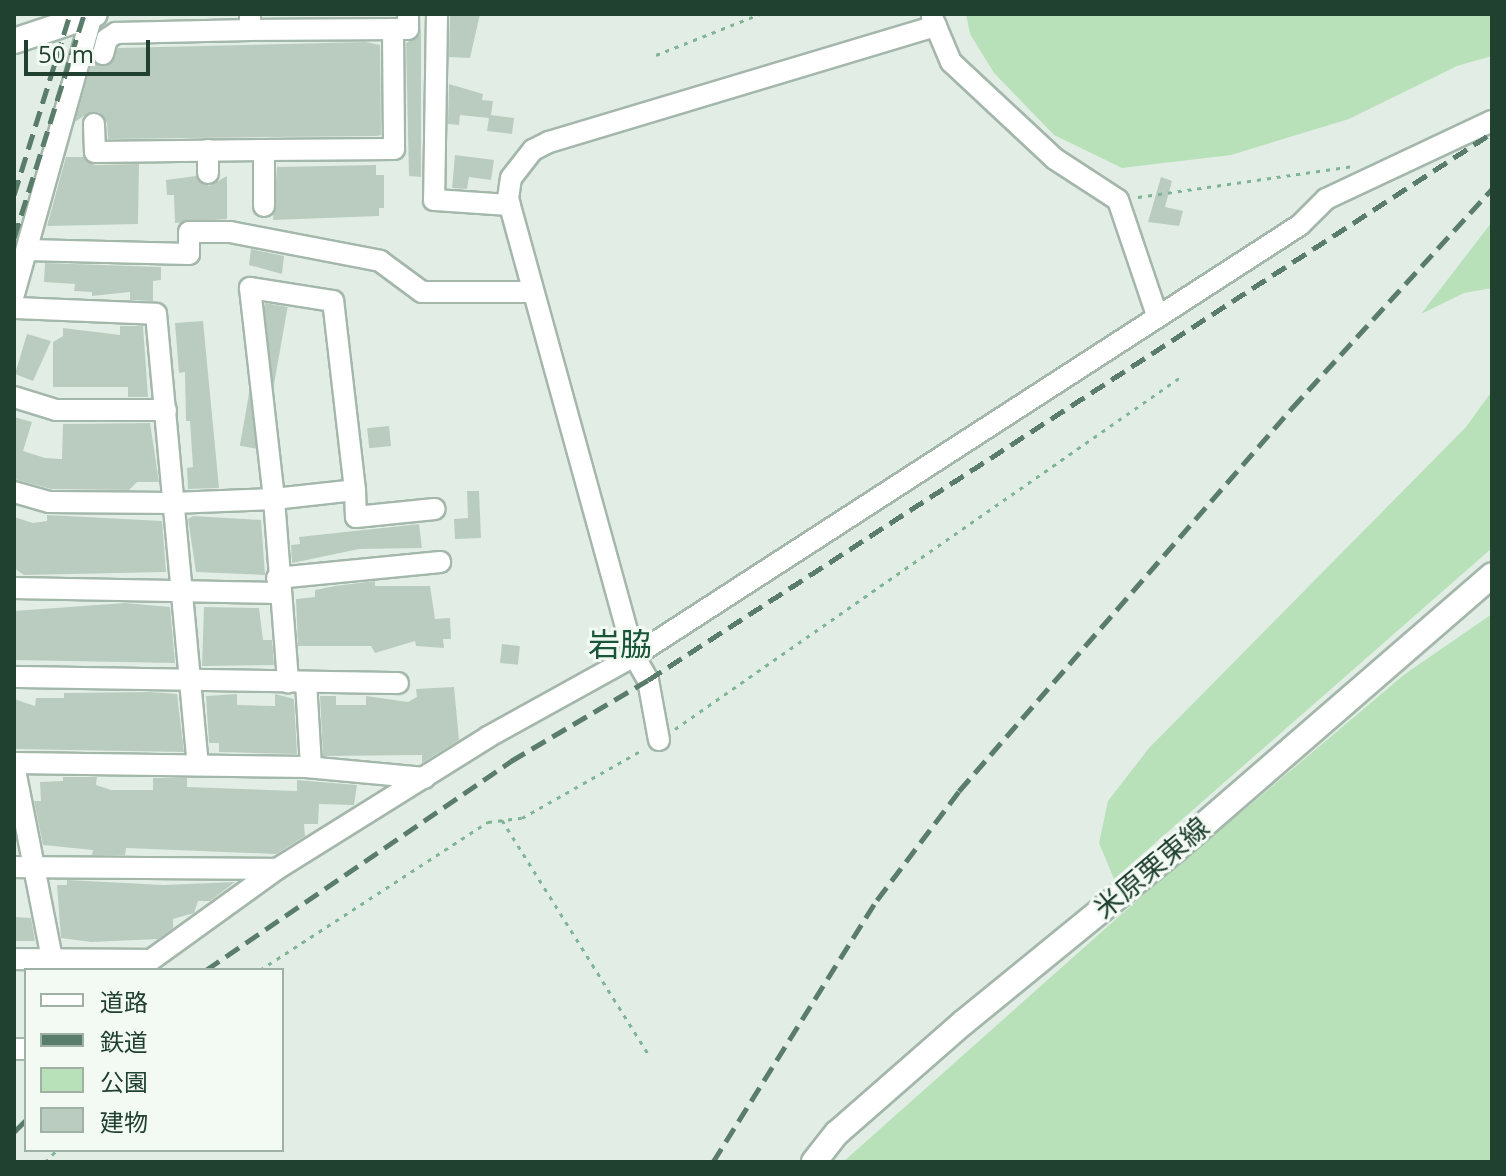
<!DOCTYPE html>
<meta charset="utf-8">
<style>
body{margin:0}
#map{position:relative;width:1506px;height:1176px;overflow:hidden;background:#e2eee5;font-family:"Open Sans","Noto Sans JP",sans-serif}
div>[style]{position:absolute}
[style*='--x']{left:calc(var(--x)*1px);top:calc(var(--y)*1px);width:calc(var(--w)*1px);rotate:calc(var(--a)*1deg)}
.green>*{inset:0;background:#b8e1b9}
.building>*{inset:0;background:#baccc0;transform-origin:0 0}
.path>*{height:3px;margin-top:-1.5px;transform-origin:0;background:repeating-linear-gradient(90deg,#7fb596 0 4px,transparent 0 10px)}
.roads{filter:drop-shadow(2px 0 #a4b7ab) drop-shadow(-2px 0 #a4b7ab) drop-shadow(0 2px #a4b7ab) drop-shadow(0 -2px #a4b7ab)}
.minor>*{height:20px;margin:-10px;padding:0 10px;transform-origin:10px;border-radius:10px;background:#fff}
.secondary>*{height:24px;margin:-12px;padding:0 12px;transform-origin:12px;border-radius:12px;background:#fff}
.rail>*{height:5px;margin-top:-2.5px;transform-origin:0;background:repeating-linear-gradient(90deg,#5a7c6a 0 16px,transparent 0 24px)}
span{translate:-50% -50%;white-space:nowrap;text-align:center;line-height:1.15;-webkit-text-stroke:6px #f3faf4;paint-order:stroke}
.street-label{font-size:28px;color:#20412f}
.quarter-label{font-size:32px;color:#195537}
.frame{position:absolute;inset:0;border:16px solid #20412f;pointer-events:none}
.legend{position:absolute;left:24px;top:968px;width:260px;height:184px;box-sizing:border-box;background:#f3faf4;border:2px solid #9fb0a5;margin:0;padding:10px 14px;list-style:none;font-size:24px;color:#20412f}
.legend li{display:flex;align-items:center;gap:16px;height:40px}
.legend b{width:40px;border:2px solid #9fb0a5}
.scale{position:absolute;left:24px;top:40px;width:126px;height:36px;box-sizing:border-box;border:4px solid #20412f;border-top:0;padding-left:10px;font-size:24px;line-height:28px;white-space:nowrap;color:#20412f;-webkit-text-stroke:6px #f3faf4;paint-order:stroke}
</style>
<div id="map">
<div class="green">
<div style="clip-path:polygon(966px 14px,1492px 14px,1492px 56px,1457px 66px,1349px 119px,1231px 155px,1122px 168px,1054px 135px,994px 73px,970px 34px)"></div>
<div style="clip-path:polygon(1492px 222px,1492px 288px,1464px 293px,1421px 314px)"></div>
<div style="clip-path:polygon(1492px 391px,1492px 548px,1114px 879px,1099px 843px,1108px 801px,1149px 748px,1466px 427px)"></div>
<div style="clip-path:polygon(1492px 614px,1492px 1162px,843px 1162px,1142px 896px,1405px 674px)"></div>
</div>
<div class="building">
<div style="clip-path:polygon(421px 14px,421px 177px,409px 176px,406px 43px,420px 35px)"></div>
<div style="clip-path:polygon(450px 14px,480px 14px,470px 58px,449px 57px)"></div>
<div style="clip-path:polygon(366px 42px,380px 45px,381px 135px,377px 136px,108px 139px,107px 123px,99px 112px,88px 113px,75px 122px,92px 61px,107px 66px,118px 48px)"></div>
<div style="clip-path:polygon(449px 84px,483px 94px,482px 100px,493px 101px,491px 115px,514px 118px,512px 134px,487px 131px,489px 118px,460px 115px,459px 125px,448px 124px)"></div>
<div style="clip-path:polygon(455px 155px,494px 160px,491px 180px,469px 177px,467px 189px,452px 188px)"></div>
<div style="clip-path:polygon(66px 157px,83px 157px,95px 165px,139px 164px,138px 224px,47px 226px)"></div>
<div style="clip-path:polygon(376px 165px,376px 175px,384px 175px,384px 208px,379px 208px,379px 216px,273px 220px,277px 167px)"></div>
<div style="clip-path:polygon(196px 176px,209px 186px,227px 176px,227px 219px,175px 223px,174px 195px,167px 195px,166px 180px)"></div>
<div style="clip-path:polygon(1161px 177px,1172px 181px,1165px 207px,1183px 211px,1179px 226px,1148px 222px)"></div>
<div style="clip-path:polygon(251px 249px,284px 256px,282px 274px,249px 265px)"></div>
<div style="clip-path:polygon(45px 263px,161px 267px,161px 280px,153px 281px,153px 301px,130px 300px,130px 292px,92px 296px,92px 292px,74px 291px,75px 284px,44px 282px)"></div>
<div style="left:265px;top:303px;width:23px;height:145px;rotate:10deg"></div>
<div style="clip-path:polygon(203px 321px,219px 488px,188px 489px,187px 468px,193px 467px,190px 421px,186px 421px,185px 372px,179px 373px,175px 323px)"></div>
<div style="clip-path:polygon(120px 326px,143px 326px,148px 397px,128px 397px,128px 387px,53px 387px,53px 342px,63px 336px,63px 328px,120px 335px)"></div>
<div style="clip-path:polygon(27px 334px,51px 341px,33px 381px,15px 374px)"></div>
<div style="clip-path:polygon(14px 417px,32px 422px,23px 451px,45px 458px,62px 459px,63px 424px,150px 423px,159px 482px,137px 482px,129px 490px,51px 489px,14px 479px)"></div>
<div style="left:389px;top:426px;width:20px;height:22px;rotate:84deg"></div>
<div style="clip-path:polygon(467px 491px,479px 491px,481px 538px,455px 539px,454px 519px,468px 518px)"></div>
<div style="clip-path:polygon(47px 515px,162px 521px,166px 572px,24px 575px,14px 568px,14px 517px,33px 523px,47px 521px)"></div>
<div style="clip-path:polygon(193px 516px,261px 520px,265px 575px,196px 572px,188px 519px)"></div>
<div style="clip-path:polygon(419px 524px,422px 548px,359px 549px,292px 563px,291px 545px,300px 544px,299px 537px)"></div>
<div style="clip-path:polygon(375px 581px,375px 586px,430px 586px,435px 619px,450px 618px,451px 639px,443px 639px,444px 648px,416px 646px,415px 641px,375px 653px,371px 646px,298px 646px,296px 599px,315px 597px,315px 590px,335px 586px)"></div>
<div style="clip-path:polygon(125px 603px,170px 607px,175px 663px,14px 660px,14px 611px)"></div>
<div style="clip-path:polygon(204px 607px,259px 608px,263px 640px,272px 640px,274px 665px,202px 666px)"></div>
<div style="left:502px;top:644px;width:18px;height:19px;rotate:6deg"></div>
<div style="clip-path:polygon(454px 687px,459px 740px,422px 763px,422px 755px,323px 756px,320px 696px,336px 696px,336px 705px,366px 705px,366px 696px,408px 702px,417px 697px,416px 689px)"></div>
<div style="clip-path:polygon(150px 692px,177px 694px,184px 752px,14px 749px,14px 699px,35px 706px,36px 698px,64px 698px,64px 693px)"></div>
<div style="clip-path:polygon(237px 694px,237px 705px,275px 706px,275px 694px,294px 699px,297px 754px,219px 752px,219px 743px,209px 743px,206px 696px)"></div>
<div style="clip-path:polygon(63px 777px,97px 777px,96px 785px,111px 790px,153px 790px,153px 778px,187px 778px,187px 787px,269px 790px,297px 791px,297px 780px,357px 785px,354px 805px,319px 804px,318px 824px,304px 824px,305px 836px,276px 854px,126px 848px,125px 855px,92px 855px,93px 850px,43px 845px,34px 801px,41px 801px,40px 782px,63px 781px)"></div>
<div style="clip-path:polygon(67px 880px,164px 885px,235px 882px,210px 901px,198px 901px,194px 913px,173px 919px,173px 928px,158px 939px,91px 942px,61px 938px,57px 885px,67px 885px)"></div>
<div style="clip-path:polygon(14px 917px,31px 918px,35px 941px,14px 941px)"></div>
</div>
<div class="path">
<div style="--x:656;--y:55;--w:112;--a:-21.5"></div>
<div style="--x:1138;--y:197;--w:216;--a:-8.2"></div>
<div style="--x:675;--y:729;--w:618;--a:-34.85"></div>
<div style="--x:502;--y:820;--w:277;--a:58"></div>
<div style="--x:260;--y:970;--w:272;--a:-33"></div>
<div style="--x:488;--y:822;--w:34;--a:-7"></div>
<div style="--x:522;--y:818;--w:138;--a:-29.5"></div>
<div style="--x:45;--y:1162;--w:17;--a:-45"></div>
</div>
<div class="roads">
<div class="minor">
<div style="--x:437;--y:14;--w:186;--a:90.9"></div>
<div style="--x:434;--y:200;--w:76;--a:3.8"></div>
<div style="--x:932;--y:17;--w:49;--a:67.1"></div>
<div style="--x:951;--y:62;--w:142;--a:43"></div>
<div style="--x:1055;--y:159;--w:75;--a:33.1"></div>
<div style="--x:1118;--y:200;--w:121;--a:71.3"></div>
<div style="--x:393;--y:29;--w:15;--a:0"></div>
<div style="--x:408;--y:29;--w:15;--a:-90"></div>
<div style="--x:250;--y:30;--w:143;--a:-0.4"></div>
<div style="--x:393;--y:29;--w:120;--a:89.5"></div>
<div style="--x:394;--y:149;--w:130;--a:179.6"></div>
<div style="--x:264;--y:150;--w:56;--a:90"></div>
<div style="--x:103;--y:54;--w:16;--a:-75"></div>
<div style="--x:107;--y:39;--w:11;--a:-34"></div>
<div style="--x:116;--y:33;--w:134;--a:-1.3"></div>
<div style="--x:250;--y:30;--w:16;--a:-90"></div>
<div style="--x:94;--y:124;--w:28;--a:88"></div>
<div style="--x:95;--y:152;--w:169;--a:-0.7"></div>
<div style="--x:208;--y:173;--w:23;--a:-90"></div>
<div style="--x:27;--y:250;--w:162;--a:1.4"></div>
<div style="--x:189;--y:254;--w:22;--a:-90"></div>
<div style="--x:189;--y:232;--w:41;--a:0"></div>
<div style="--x:230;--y:232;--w:153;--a:10.9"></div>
<div style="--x:380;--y:261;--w:52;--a:36.4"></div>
<div style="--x:422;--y:292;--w:111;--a:0"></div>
<div style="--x:14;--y:294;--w:291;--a:-74.4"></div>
<div style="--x:14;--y:308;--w:142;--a:2.4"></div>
<div style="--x:156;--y:314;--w:453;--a:84.7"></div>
<div style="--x:14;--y:397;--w:44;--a:17.2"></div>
<div style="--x:56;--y:410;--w:110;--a:0"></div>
<div style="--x:355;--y:490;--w:27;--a:88"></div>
<div style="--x:356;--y:517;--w:79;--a:-5.8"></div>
<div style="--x:14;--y:492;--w:36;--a:16"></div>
<div style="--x:49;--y:502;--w:124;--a:0.5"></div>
<div style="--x:173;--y:503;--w:101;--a:-2.3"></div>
<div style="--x:274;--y:499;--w:81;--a:-6.3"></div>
<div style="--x:355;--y:490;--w:190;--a:-96.6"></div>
<div style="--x:333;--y:301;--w:84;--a:-171.1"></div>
<div style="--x:250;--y:288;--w:212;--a:83.5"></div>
<div style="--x:274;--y:499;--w:184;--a:85.6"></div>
<div style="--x:277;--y:578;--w:164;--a:-5.6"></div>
<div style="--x:14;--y:588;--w:264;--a:1.1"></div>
<div style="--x:14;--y:677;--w:384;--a:0.9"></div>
<div style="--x:306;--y:682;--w:85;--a:86.6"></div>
<div style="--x:659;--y:740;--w:61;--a:-100.4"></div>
<div style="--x:648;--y:680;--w:28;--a:-120"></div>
<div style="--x:634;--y:656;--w:474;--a:-105.4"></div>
<div style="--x:508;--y:199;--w:21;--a:-82"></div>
<div style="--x:511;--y:178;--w:36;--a:-52"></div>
<div style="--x:533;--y:150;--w:18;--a:-27"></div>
<div style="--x:549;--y:142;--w:404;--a:-16.7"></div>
<div style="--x:14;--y:763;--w:292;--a:0.8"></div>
<div style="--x:306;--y:767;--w:119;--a:5.3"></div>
<div style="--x:14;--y:765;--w:198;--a:78.9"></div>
<div style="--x:14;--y:867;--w:263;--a:0.4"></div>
<div style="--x:14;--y:959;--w:136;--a:0.4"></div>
<div style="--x:137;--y:970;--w:173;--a:-35.8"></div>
<div style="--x:277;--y:869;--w:249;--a:-32"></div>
<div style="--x:488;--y:737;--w:167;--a:-29"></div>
<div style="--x:634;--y:656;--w:793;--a:-32.91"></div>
<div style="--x:1300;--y:225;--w:37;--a:-45"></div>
<div style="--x:1326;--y:199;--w:183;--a:-25.2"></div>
<div style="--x:14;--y:1049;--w:12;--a:0"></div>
</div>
<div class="secondary">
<div style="--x:14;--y:41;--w:85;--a:-18.4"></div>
<div style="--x:814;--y:1162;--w:37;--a:-52"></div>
<div style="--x:837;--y:1133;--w:169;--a:-41.2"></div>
<div style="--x:964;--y:1022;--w:274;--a:-39.2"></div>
<div style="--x:1176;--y:849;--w:418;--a:-40.9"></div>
</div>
</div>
<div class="rail">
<div style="--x:14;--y:195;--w:189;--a:-72.8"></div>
<div style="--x:14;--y:238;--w:235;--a:-72.6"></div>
<div style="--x:206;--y:970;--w:370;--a:-34.4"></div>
<div style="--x:511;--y:761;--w:159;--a:-30.6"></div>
<div style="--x:648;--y:680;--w:1006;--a:-32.95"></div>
<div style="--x:14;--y:1132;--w:17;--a:-45"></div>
<div style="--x:713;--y:1162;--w:309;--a:-58"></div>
<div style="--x:877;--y:900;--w:136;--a:-53"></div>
<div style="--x:959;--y:791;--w:508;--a:-48.99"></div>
<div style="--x:1292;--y:408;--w:297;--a:-47.6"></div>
</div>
<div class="street-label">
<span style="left:1151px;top:867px;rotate:-40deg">米原栗東線</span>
</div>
<div class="quarter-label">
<span style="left:620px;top:644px">岩脇</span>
</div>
<div class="frame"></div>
<ul class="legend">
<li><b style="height:10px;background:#fff"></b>道路</li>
<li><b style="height:10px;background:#5a7c6a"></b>鉄道</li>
<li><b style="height:22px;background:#b8e1b9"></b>公園</li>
<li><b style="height:22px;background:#baccc0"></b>建物</li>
</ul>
<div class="scale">50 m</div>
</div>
